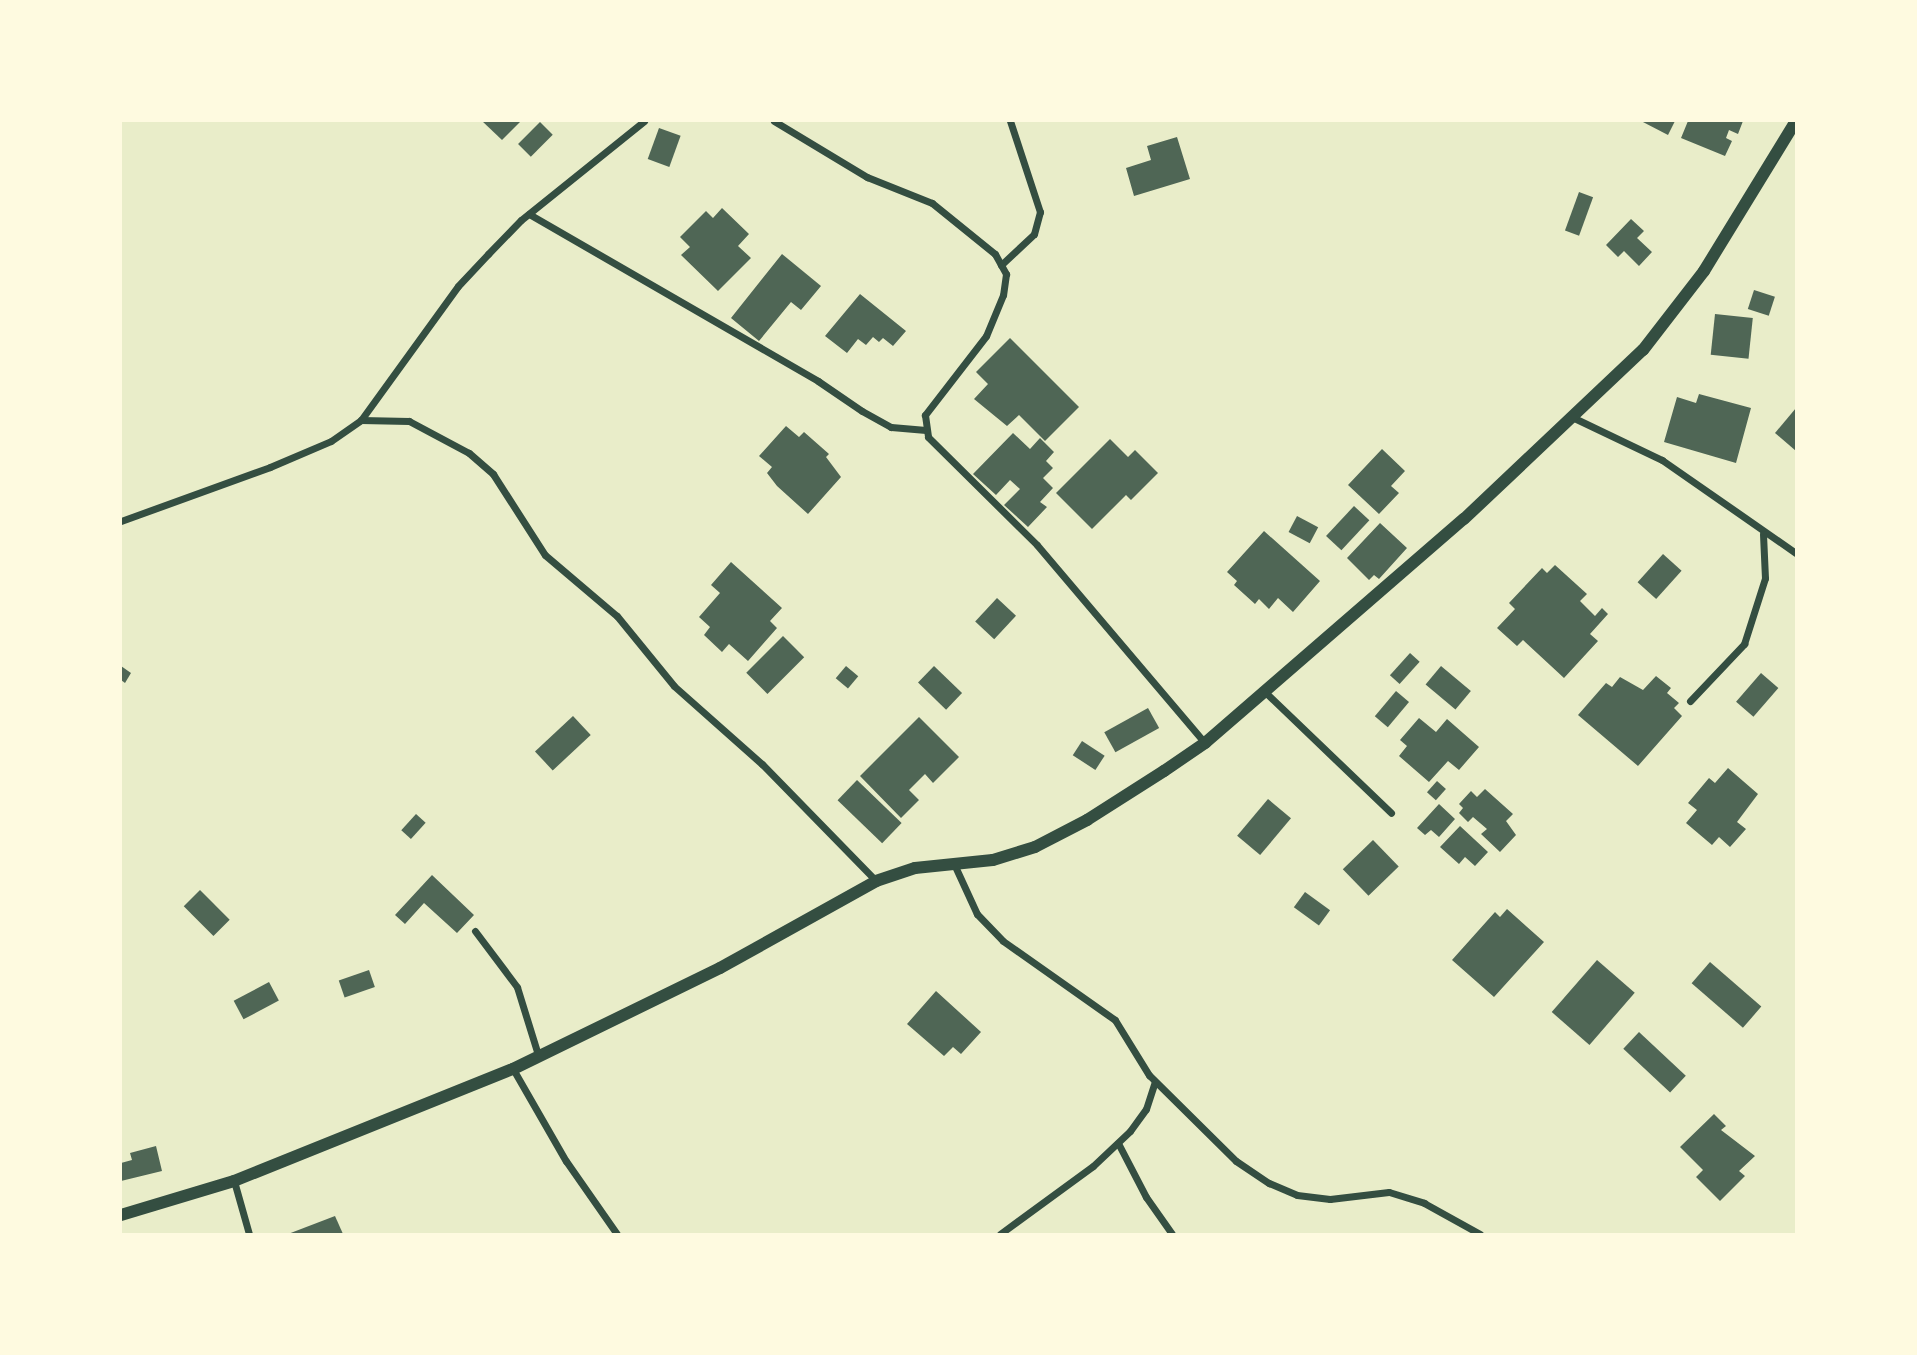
<!DOCTYPE html>
<style>
body{margin:0}
#map{position:relative;width:1917px;height:1355px;overflow:hidden;background:#e9edc9;font-family:Barlow,sans-serif}
div>[style]{position:absolute}
[style*='--x']{left:calc(var(--x)*1px);top:calc(var(--y)*1px);width:calc(var(--w)*1px);rotate:calc(var(--a)*1deg)}
.building>*{inset:0;background:#4f6655;transform-origin:0 0}
.minor>*{height:7px;margin:-3.5px;padding:0 3.5px;transform-origin:3.5px;border-radius:3.5px;background:#344e41}
.tertiary>*{height:12px;margin:-6px;padding:0 6px;transform-origin:6px;border-radius:6px;background:#344e41}
span{translate:-50% -50%;white-space:nowrap;text-align:center;line-height:1.15;-webkit-text-stroke:7px #fefae0;paint-order:stroke}
.frame{position:absolute;inset:0;border:122px solid #fefae0;pointer-events:none}
</style>
<div id="map">
<div class="building">
<div style="clip-path:polygon(482px 121px,521px 121px,502px 140px)"></div>
<div style="clip-path:polygon(1641px 121px,1675px 121px,1668px 135px)"></div>
<div style="clip-path:polygon(1688px 121px,1743px 121px,1738px 134px,1729px 130px,1726px 138px,1732px 141px,1725px 156px,1681px 138px)"></div>
<div style="left:540px;top:122px;width:18px;height:31px;rotate:45deg"></div>
<div style="left:659px;top:128px;width:23px;height:33px;rotate:20deg"></div>
<div style="clip-path:polygon(1177px 137px,1190px 179px,1134px 196px,1126px 168px,1151px 160px,1147px 146px)"></div>
<div style="left:1579px;top:192px;width:15px;height:41px;rotate:20deg"></div>
<div style="clip-path:polygon(722px 208px,749px 234px,738px 246px,751px 258px,718px 291px,681px 255px,690px 247px,680px 237px,706px 211px,713px 218px)"></div>
<div style="clip-path:polygon(1631px 219px,1644px 231px,1637px 238px,1652px 252px,1639px 266px,1624px 251px,1618px 257px,1606px 245px)"></div>
<div style="clip-path:polygon(782px 254px,821px 286px,801px 310px,791px 302px,759px 341px,731px 318px)"></div>
<div style="left:1754px;top:290px;width:22px;height:20px;rotate:18deg"></div>
<div style="clip-path:polygon(860px 294px,906px 331px,893px 346px,883px 338px,879px 342px,873px 337px,866px 345px,858px 339px,847px 353px,825px 336px)"></div>
<div style="left:1715px;top:314px;width:38px;height:41px;rotate:6deg"></div>
<div style="clip-path:polygon(1010px 338px,1079px 407px,1045px 441px,1019px 415px,1007px 426px,974px 399px,988px 384px,976px 372px)"></div>
<div style="clip-path:polygon(1699px 394px,1751px 408px,1736px 463px,1664px 442px,1677px 397px,1696px 403px)"></div>
<div style="clip-path:polygon(1796px 408px,1796px 451px,1775px 433px)"></div>
<div style="clip-path:polygon(786px 426px,799px 437px,804px 432px,829px 454px,826px 457px,841px 477px,808px 514px,777px 486px,767px 473px,772px 467px,759px 456px)"></div>
<div style="clip-path:polygon(1013px 433px,1030px 449px,1040px 438px,1054px 452px,1046px 461px,1053px 468px,1043px 478px,1053px 488px,1040px 502px,1047px 507px,1028px 527px,1004px 505px,1020px 489px,1010px 480px,996px 495px,973px 474px)"></div>
<div style="clip-path:polygon(1110px 439px,1128px 457px,1135px 450px,1158px 473px,1131px 500px,1126px 495px,1092px 529px,1056px 493px)"></div>
<div style="clip-path:polygon(1382px 449px,1405px 471px,1391px 486px,1399px 493px,1379px 514px,1348px 485px)"></div>
<div style="left:1354px;top:506px;width:21px;height:41px;rotate:43deg"></div>
<div style="left:1297px;top:516px;width:24px;height:18px;rotate:28deg"></div>
<div style="clip-path:polygon(1380px 523px,1407px 548px,1379px 579px,1374px 575px,1369px 580px,1347px 558px)"></div>
<div style="clip-path:polygon(1264px 531px,1320px 581px,1293px 612px,1278px 598px,1269px 609px,1259px 599px,1255px 604px,1234px 585px,1237px 581px,1227px 572px)"></div>
<div style="left:1663px;top:554px;width:25px;height:38px;rotate:42deg"></div>
<div style="clip-path:polygon(731px 562px,782px 608px,770px 621px,777px 628px,748px 661px,729px 644px,722px 652px,704px 635px,710px 627px,699px 617px,720px 593px,711px 585px)"></div>
<div style="clip-path:polygon(1555px 565px,1587px 594px,1580px 601px,1595px 616px,1602px 608px,1608px 614px,1590px 634px,1598px 641px,1564px 678px,1523px 640px,1517px 646px,1497px 628px,1515px 609px,1509px 603px,1542px 568px,1547px 573px)"></div>
<div style="left:997px;top:598px;width:26px;height:32px;rotate:43deg"></div>
<div style="left:783px;top:636px;width:30px;height:52px;rotate:45deg"></div>
<div style="left:1410px;top:653px;width:13px;height:30px;rotate:42deg"></div>
<div style="clip-path:polygon(121px 666px,131px 673px,125px 683px,121px 680px)"></div>
<div style="left:846px;top:666px;width:16px;height:16px;rotate:40deg"></div>
<div style="left:934px;top:666px;width:39px;height:23px;rotate:44deg"></div>
<div style="left:1441px;top:666px;width:39px;height:24px;rotate:40deg"></div>
<div style="left:1761px;top:673px;width:23px;height:38px;rotate:41deg"></div>
<div style="clip-path:polygon(1656px 676px,1671px 688px,1667px 693px,1679px 703px,1674px 708px,1682px 716px,1638px 766px,1578px 715px,1606px 683px,1612px 687px,1620px 677px,1643px 690px)"></div>
<div style="left:1396px;top:691px;width:17px;height:33px;rotate:40deg"></div>
<div style="left:1148px;top:708px;width:23px;height:50px;rotate:61deg"></div>
<div style="left:573px;top:716px;width:26px;height:52px;rotate:47deg"></div>
<div style="clip-path:polygon(919px 717px,959px 757px,933px 783px,925px 774px,909px 790px,919px 800px,901px 818px,860px 776px)"></div>
<div style="clip-path:polygon(1419px 718px,1436px 732px,1447px 719px,1479px 747px,1459px 770px,1448px 761px,1429px 782px,1399px 756px,1407px 746px,1400px 740px)"></div>
<div style="left:1082px;top:741px;width:27px;height:17px;rotate:33deg"></div>
<div style="clip-path:polygon(1728px 768px,1758px 794px,1737px 822px,1746px 829px,1730px 847px,1719px 837px,1712px 845px,1686px 823px,1697px 810px,1688px 803px,1709px 778px,1715px 783px)"></div>
<div style="left:857px;top:780px;width:62px;height:28px;rotate:44deg"></div>
<div style="left:1437px;top:781px;width:12px;height:15px;rotate:42deg"></div>
<div style="clip-path:polygon(1485px 789px,1513px 814px,1506px 821px,1516px 835px,1500px 852px,1481px 834px,1487px 829px,1473px 817px,1468px 822px,1459px 813px,1463px 808px,1459px 804px,1471px 791px,1477px 797px)"></div>
<div style="left:1268px;top:799px;width:30px;height:48px;rotate:40deg"></div>
<div style="clip-path:polygon(1439px 804px,1455px 819px,1439px 837px,1431px 830px,1425px 835px,1417px 828px)"></div>
<div style="left:416px;top:814px;width:13px;height:22px;rotate:42deg"></div>
<div style="clip-path:polygon(1460px 826px,1488px 852px,1475px 866px,1465px 857px,1459px 864px,1440px 847px)"></div>
<div style="left:1373px;top:840px;width:37px;height:42px;rotate:46deg"></div>
<div style="clip-path:polygon(432px 875px,474px 915px,457px 933px,424px 903px,405px 924px,395px 915px)"></div>
<div style="left:200px;top:890px;width:42px;height:23px;rotate:45deg"></div>
<div style="left:1305px;top:892px;width:31px;height:19px;rotate:36deg"></div>
<div style="clip-path:polygon(1507px 909px,1544px 942px,1494px 997px,1452px 960px,1495px 912px,1500px 917px)"></div>
<div style="left:1597px;top:960px;width:50px;height:69px;rotate:41deg"></div>
<div style="left:1710px;top:962px;width:68px;height:28px;rotate:41deg"></div>
<div style="left:369px;top:970px;width:18px;height:32px;rotate:71deg"></div>
<div style="left:269px;top:982px;width:21px;height:40px;rotate:62deg"></div>
<div style="clip-path:polygon(936px 991px,981px 1032px,961px 1054px,953px 1047px,944px 1056px,907px 1024px)"></div>
<div style="left:1639px;top:1032px;width:64px;height:23px;rotate:43deg"></div>
<div style="clip-path:polygon(1714px 1114px,1726px 1126px,1721px 1130px,1755px 1156px,1739px 1171px,1745px 1176px,1720px 1201px,1696px 1177px,1703px 1170px,1680px 1147px)"></div>
<div style="clip-path:polygon(156px 1146px,162px 1171px,121px 1181px,121px 1163px,132px 1160px,130px 1153px)"></div>
<div style="clip-path:polygon(335px 1216px,343px 1234px,288px 1234px)"></div>
</div>
<div class="minor">
<div style="--x:774;--y:121;--w:109;--a:31.1"></div>
<div style="--x:867;--y:177;--w:70;--a:21.8"></div>
<div style="--x:932;--y:203;--w:81;--a:39"></div>
<div style="--x:995;--y:254;--w:23;--a:61"></div>
<div style="--x:1006;--y:274;--w:21;--a:98"></div>
<div style="--x:1003;--y:295;--w:44;--a:112.5"></div>
<div style="--x:986;--y:336;--w:100;--a:127.7"></div>
<div style="--x:925;--y:415;--w:22;--a:82"></div>
<div style="--x:928;--y:437;--w:153;--a:44.7"></div>
<div style="--x:1037;--y:545;--w:260;--a:49.7"></div>
<div style="--x:529;--y:214;--w:334;--a:30"></div>
<div style="--x:818;--y:381;--w:53;--a:34.3"></div>
<div style="--x:862;--y:411;--w:33;--a:29"></div>
<div style="--x:891;--y:427;--w:35;--a:5"></div>
<div style="--x:1001;--y:265;--w:45;--a:-43.2"></div>
<div style="--x:1034;--y:234;--w:23;--a:-75"></div>
<div style="--x:1040;--y:212;--w:96;--a:-108.2"></div>
<div style="--x:1572;--y:417;--w:100;--a:25.5"></div>
<div style="--x:1662;--y:460;--w:163;--a:34.8"></div>
<div style="--x:361;--y:420;--w:48;--a:1.2"></div>
<div style="--x:409;--y:421;--w:68;--a:28.1"></div>
<div style="--x:469;--y:453;--w:32;--a:41"></div>
<div style="--x:493;--y:474;--w:96;--a:57.3"></div>
<div style="--x:545;--y:555;--w:94;--a:40.3"></div>
<div style="--x:617;--y:616;--w:90;--a:50.8"></div>
<div style="--x:674;--y:686;--w:118;--a:41.6"></div>
<div style="--x:762;--y:764;--w:163;--a:45.7"></div>
<div style="--x:121;--y:521;--w:158;--a:-19.9"></div>
<div style="--x:270;--y:467;--w:66;--a:-23.1"></div>
<div style="--x:331;--y:441;--w:37;--a:-35"></div>
<div style="--x:361;--y:420;--w:165;--a:-54.1"></div>
<div style="--x:458;--y:286;--w:44;--a:-46.8"></div>
<div style="--x:488;--y:254;--w:47;--a:-45.9"></div>
<div style="--x:521;--y:220;--w:158;--a:-38.8"></div>
<div style="--x:1264;--y:691;--w:176;--a:43.8"></div>
<div style="--x:1690;--y:701;--w:79;--a:-46.5"></div>
<div style="--x:1744;--y:644;--w:69;--a:-72.3"></div>
<div style="--x:1765;--y:578;--w:44;--a:-92.6"></div>
<div style="--x:954;--y:864;--w:55;--a:65.3"></div>
<div style="--x:977;--y:914;--w:37;--a:46"></div>
<div style="--x:1003;--y:941;--w:137;--a:35.2"></div>
<div style="--x:1115;--y:1020;--w:65;--a:58.3"></div>
<div style="--x:1149;--y:1075;--w:122;--a:44.7"></div>
<div style="--x:1236;--y:1161;--w:40;--a:34"></div>
<div style="--x:1269;--y:1183;--w:30;--a:23"></div>
<div style="--x:1297;--y:1195;--w:33;--a:7"></div>
<div style="--x:1330;--y:1199;--w:59;--a:-6.8"></div>
<div style="--x:1389;--y:1192;--w:37;--a:17"></div>
<div style="--x:1424;--y:1203;--w:64;--a:29"></div>
<div style="--x:475;--y:931;--w:70;--a:53.1"></div>
<div style="--x:517;--y:987;--w:71;--a:72.8"></div>
<div style="--x:513;--y:1069;--w:106;--a:60.1"></div>
<div style="--x:566;--y:1161;--w:89;--a:55.1"></div>
<div style="--x:1118;--y:1143;--w:61;--a:62.6"></div>
<div style="--x:1146;--y:1197;--w:45;--a:54.9"></div>
<div style="--x:234;--y:1181;--w:55;--a:74.2"></div>
<div style="--x:1000;--y:1234;--w:115;--a:-36.2"></div>
<div style="--x:1093;--y:1166;--w:51;--a:-43.4"></div>
<div style="--x:1130;--y:1131;--w:27;--a:-54"></div>
<div style="--x:1146;--y:1109;--w:28;--a:-72"></div>
</div>
<div class="tertiary">
<div style="--x:121;--y:1215;--w:118;--a:-16.7"></div>
<div style="--x:234;--y:1181;--w:301;--a:-21.9"></div>
<div style="--x:513;--y:1069;--w:230;--a:-26"></div>
<div style="--x:720;--y:968;--w:179;--a:-29.1"></div>
<div style="--x:876;--y:881;--w:41;--a:-18.4"></div>
<div style="--x:915;--y:868;--w:78;--a:-5.9"></div>
<div style="--x:993;--y:860;--w:44;--a:-17.2"></div>
<div style="--x:1035;--y:847;--w:59;--a:-27.4"></div>
<div style="--x:1087;--y:820;--w:91;--a:-32.5"></div>
<div style="--x:1164;--y:771;--w:50;--a:-34.3"></div>
<div style="--x:1205;--y:743;--w:342;--a:-40.9"></div>
<div style="--x:1464;--y:519;--w:246;--a:-43.4"></div>
<div style="--x:1643;--y:350;--w:100;--a:-52.3"></div>
<div style="--x:1704;--y:271;--w:176;--a:-58.5"></div>
</div>
<div class="frame"></div>
</div>
